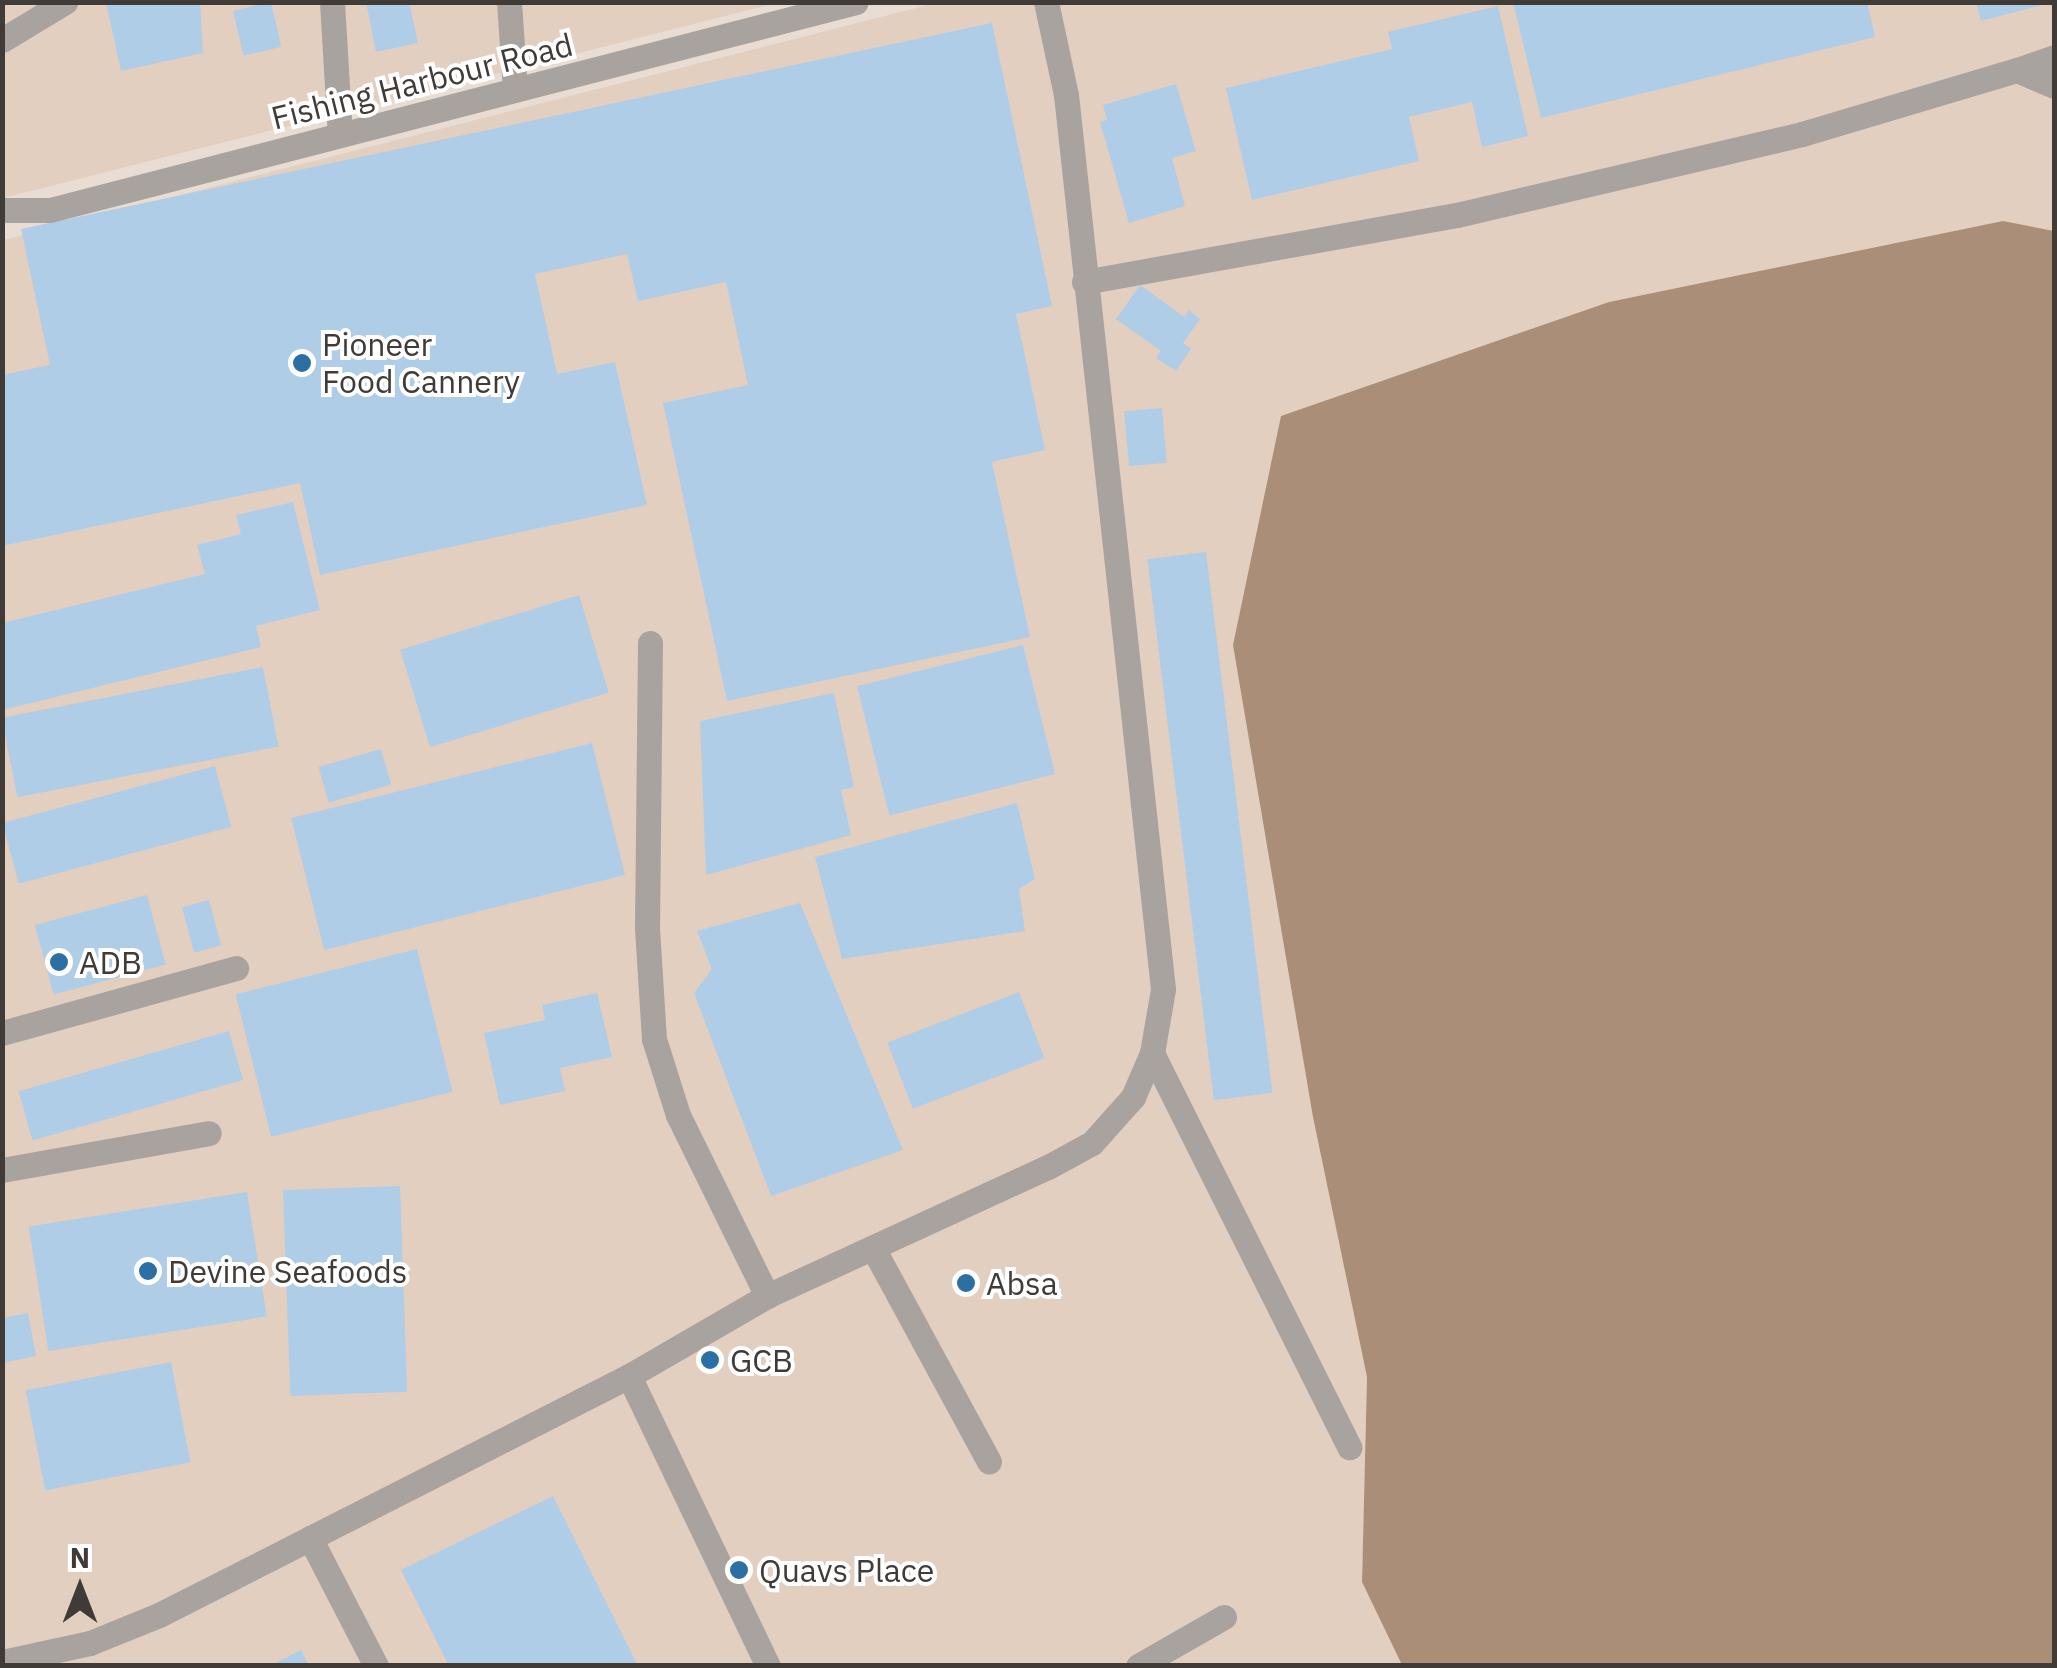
<!DOCTYPE html>
<style>
body{margin:0}
#map{position:relative;width:2057px;height:1668px;overflow:hidden;background:#e9dcd2;font-family:"IBM Plex Sans",sans-serif}
div>[style]{position:absolute}
[style*='--x']{left:calc(var(--x)*1px);top:calc(var(--y)*1px);width:calc(var(--w)*1px);rotate:calc(var(--a)*1deg)}
.built>*{inset:0;background:#e2cfc0}
.water>*{inset:0;background:#ab8e77}
.building>*{inset:0;background:#b0cde7;transform-origin:0 0}
.minor>*{height:25px;margin:-12.5px;padding:0 12.5px;transform-origin:12.5px;border-radius:12.5px;background:#a9a39f}
.dots>*{width:28px;height:28px;translate:-50% -50%;box-sizing:border-box;border:5px solid #fff;border-radius:50%}
span{translate:-50% -50%;white-space:nowrap;text-align:center;line-height:1.15;-webkit-text-stroke:8px #fff;paint-order:stroke}
.street-label{font-size:32px;color:#403b37}
.poi-label{font-size:32px;color:#403b37}
.left{translate:0 -50%;text-align:left}
.frame{position:absolute;inset:0;border:5px solid #403b37;pointer-events:none}
.north{position:absolute;left:30px;top:1538px;width:100px;height:100px;-webkit-text-stroke:8px #fff;paint-order:stroke;rotate:0deg;font-size:28px;font-weight:700;line-height:40px;text-align:center;color:#403b37}
.north::after{content:'';display:block;margin:auto;width:35px;height:45px;background:#403b37;clip-path:polygon(50% 0,100% 100%,50% 72%,0 100%)}
</style>
<div id="map">
<div class="built">
<div style="clip-path:polygon(2px 3px,777px 3px,3px 198px)"></div>
<div style="clip-path:polygon(936px 3px,2054px 3px,2054px 231px,2003px 221px,1609px 302px,1281px 416px,1313px 1117px,1367px 1377px,1362px 1582px,1402px 1665px,3px 1666px,3px 240px)"></div>
</div>
<div class="water">
<div style="clip-path:polygon(2003px 221px,2054px 231px,2054px 1665px,1402px 1665px,1362px 1582px,1367px 1377px,1313px 1117px,1233px 645px,1281px 416px,1609px 302px)"></div>
</div>
<div class="building">
<div style="clip-path:polygon(106px 2px,200px 2px,203px 53px,121px 71px)"></div>
<div style="left:271px;top:2px;width:46px;height:39px;rotate:77deg"></div>
<div style="clip-path:polygon(366px 2px,409px 2px,418px 43px,376px 52px)"></div>
<div style="clip-path:polygon(1513px 2px,1867px 2px,1875px 37px,1541px 118px)"></div>
<div style="clip-path:polygon(1976px 2px,2044px 2px,2045px 4px,1981px 21px)"></div>
<div style="clip-path:polygon(1498px 6px,1528px 136px,1482px 147px,1472px 102px,1409px 117px,1419px 161px,1252px 200px,1226px 88px,1392px 49px,1388px 32px)"></div>
<div style="clip-path:polygon(992px 23px,1052px 306px,1016px 314px,1045px 450px,992px 462px,1030px 637px,727px 701px,663px 403px,748px 385px,726px 282px,638px 301px,627px 254px,535px 274px,557px 374px,615px 362px,647px 505px,320px 575px,300px 483px,2px 546px,2px 375px,50px 365px,21px 229px)"></div>
<div style="clip-path:polygon(1176px 84px,1196px 151px,1172px 158px,1185px 206px,1129px 223px,1100px 122px,1107px 120px,1103px 105px)"></div>
<div style="clip-path:polygon(1140px 285px,1184px 317px,1189px 310px,1200px 319px,1183px 343px,1191px 349px,1176px 371px,1156px 358px,1161px 351px,1116px 319px)"></div>
<div style="left:1162px;top:408px;width:55px;height:38px;rotate:85deg"></div>
<div style="clip-path:polygon(293px 502px,320px 610px,256px 626px,261px 647px,2px 710px,2px 623px,205px 574px,197px 545px,241px 534px,236px 515px)"></div>
<div style="left:1206px;top:552px;width:545px;height:59px;rotate:83deg"></div>
<div style="left:579px;top:595px;width:102px;height:187px;rotate:73deg"></div>
<div style="left:1023px;top:645px;width:133px;height:171px;rotate:76deg"></div>
<div style="left:263px;top:667px;width:81px;height:266px;rotate:79deg"></div>
<div style="clip-path:polygon(834px 693px,854px 787px,841px 790px,851px 835px,706px 875px,700px 721px)"></div>
<div style="left:592px;top:743px;width:136px;height:310px;rotate:76deg"></div>
<div style="left:381px;top:749px;width:37px;height:65px;rotate:74deg"></div>
<div style="left:215px;top:766px;width:63px;height:220px;rotate:75deg"></div>
<div style="clip-path:polygon(1017px 803px,1035px 879px,1019px 889px,1025px 931px,842px 959px,815px 857px)"></div>
<div style="left:147px;top:895px;width:72px;height:116px;rotate:75deg"></div>
<div style="left:209px;top:900px;width:47px;height:28px;rotate:75deg"></div>
<div style="clip-path:polygon(800px 903px,903px 1150px,771px 1196px,694px 993px,712px 969px,697px 931px)"></div>
<div style="left:417px;top:949px;width:147px;height:187px;rotate:76deg"></div>
<div style="left:1019px;top:992px;width:71px;height:141px;rotate:69deg"></div>
<div style="clip-path:polygon(597px 993px,612px 1057px,560px 1068px,565px 1091px,500px 1105px,484px 1033px,545px 1020px,542px 1005px)"></div>
<div style="left:229px;top:1031px;width:51px;height:219px;rotate:74deg"></div>
<div style="left:400px;top:1186px;width:206px;height:117px;rotate:88deg"></div>
<div style="left:247px;top:1192px;width:126px;height:221px;rotate:81deg"></div>
<div style="clip-path:polygon(28px 1313px,36px 1356px,2px 1363px,2px 1318px)"></div>
<div style="left:171px;top:1362px;width:102px;height:148px;rotate:79deg"></div>
<div style="clip-path:polygon(553px 1496px,638px 1666px,449px 1666px,401px 1570px)"></div>
<div style="clip-path:polygon(301px 1650px,309px 1666px,270px 1666px)"></div>
</div>
<div class="minor">
<div style="--x:332;--y:2;--w:133;--a:86.6"></div>
<div style="--x:509;--y:2;--w:88;--a:86.1"></div>
<div style="--x:2;--y:40;--w:74;--a:-31.1"></div>
<div style="--x:2017;--y:70;--w:39;--a:-19"></div>
<div style="--x:2;--y:210;--w:48;--a:0"></div>
<div style="--x:50;--y:210;--w:832;--a:-14.47"></div>
<div style="--x:1084;--y:282;--w:379;--a:-10.2"></div>
<div style="--x:1457;--y:215;--w:354;--a:-13.2"></div>
<div style="--x:1802;--y:134;--w:224;--a:-16.6"></div>
<div style="--x:2017;--y:70;--w:40;--a:23.4"></div>
<div style="--x:650;--y:643;--w:285;--a:90.6"></div>
<div style="--x:647;--y:928;--w:111;--a:86.4"></div>
<div style="--x:654;--y:1039;--w:80;--a:72.5"></div>
<div style="--x:678;--y:1115;--w:202;--a:63.8"></div>
<div style="--x:2;--y:1033;--w:243;--a:-15.5"></div>
<div style="--x:1152;--y:1053;--w:441;--a:63.4"></div>
<div style="--x:2;--y:1170;--w:210;--a:-10.1"></div>
<div style="--x:873;--y:1248;--w:243;--a:61.5"></div>
<div style="--x:629;--y:1376;--w:322;--a:64.4"></div>
<div style="--x:310;--y:1538;--w:144;--a:62.7"></div>
<div style="--x:2;--y:1662;--w:90;--a:-12.2"></div>
<div style="--x:90;--y:1643;--w:74;--a:-22.1"></div>
<div style="--x:159;--y:1615;--w:527;--a:-26.95"></div>
<div style="--x:629;--y:1376;--w:160;--a:-30.1"></div>
<div style="--x:767;--y:1296;--w:309;--a:-24.7"></div>
<div style="--x:1048;--y:1167;--w:50;--a:-28.6"></div>
<div style="--x:1092;--y:1143;--w:62;--a:-48.3"></div>
<div style="--x:1133;--y:1097;--w:48;--a:-66.6"></div>
<div style="--x:1152;--y:1053;--w:65;--a:-80.2"></div>
<div style="--x:1163;--y:989;--w:899;--a:-96.19"></div>
<div style="--x:1066;--y:95;--w:95;--a:-102.1"></div>
<div style="--x:1138;--y:1666;--w:99;--a:-29.7"></div>
</div>
<div class="dots">
<div style="left:302px;top:363px;background:#2b6fa4"></div>
<div style="left:59px;top:962px;background:#2b6fa4"></div>
<div style="left:148px;top:1271px;background:#2b6fa4"></div>
<div style="left:966px;top:1283px;background:#2b6fa4"></div>
<div style="left:710px;top:1360px;background:#2b6fa4"></div>
<div style="left:739px;top:1570px;background:#2b6fa4"></div>
</div>
<div class="street-label">
<span style="left:422px;top:81px;rotate:-14deg">Fishing Harbour Road</span>
</div>
<div class="poi-label">
<span class="left" style="left:322px;top:363px">Pioneer<br>Food Cannery</span>
<span class="left" style="left:79px;top:962px">ADB</span>
<span class="left" style="left:168px;top:1271px">Devine Seafoods</span>
<span class="left" style="left:986px;top:1283px">Absa</span>
<span class="left" style="left:730px;top:1360px">GCB</span>
<span class="left" style="left:759px;top:1570px">Quavs Place</span>
</div>
<div class="frame"></div>
<div class="north">N</div>
</div>
